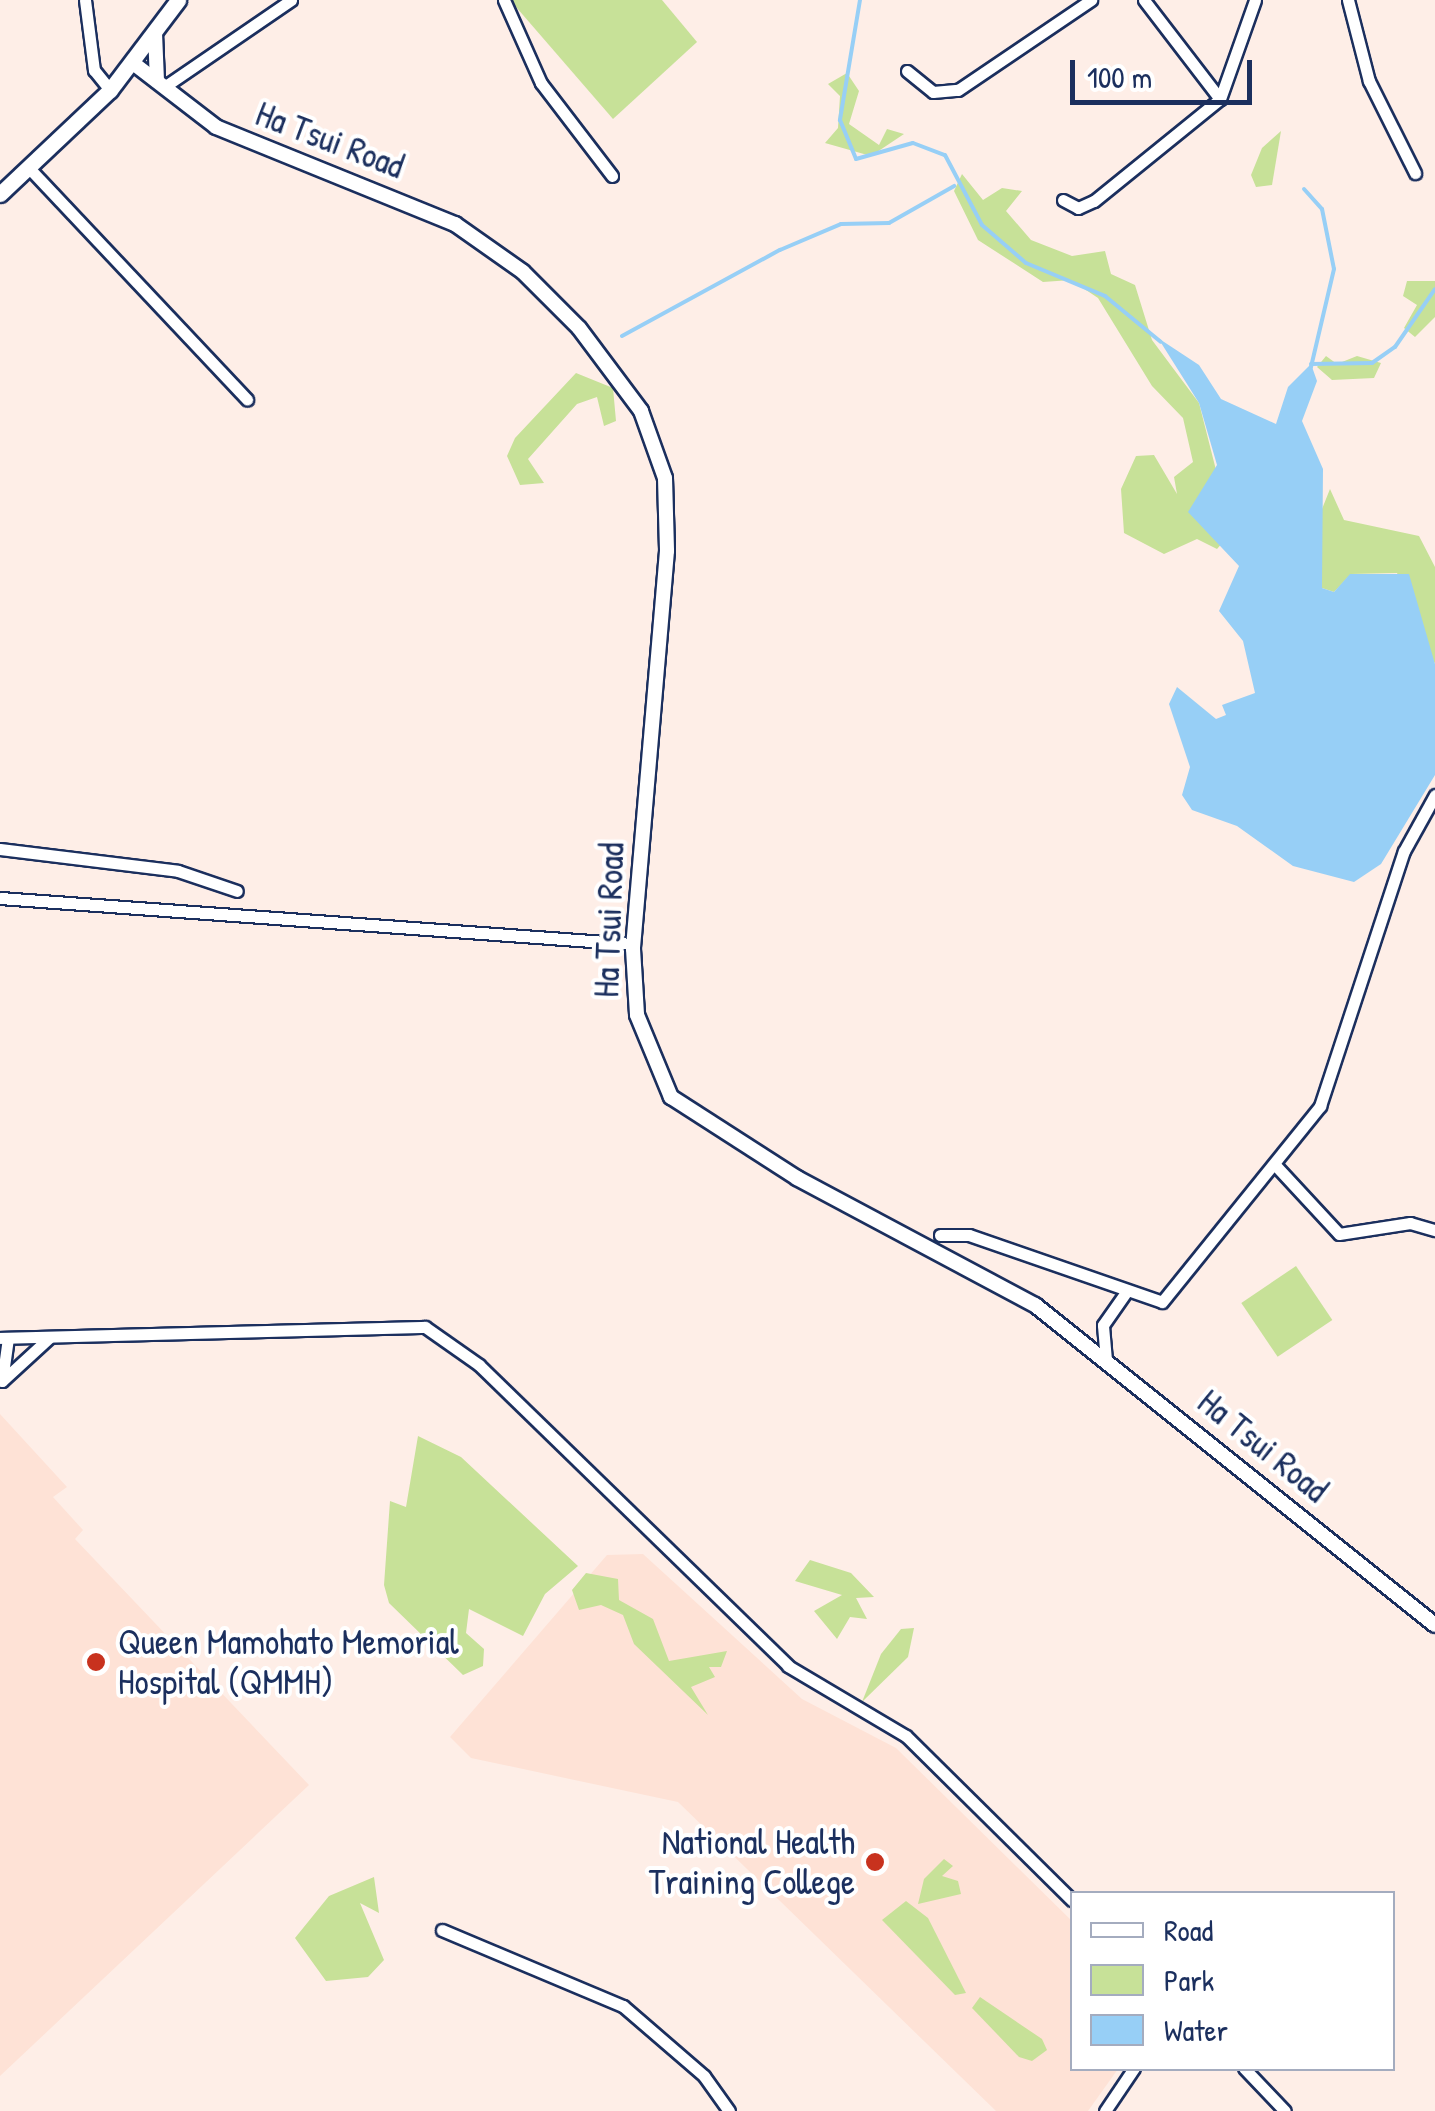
<!DOCTYPE html>
<style>
body{margin:0}
#map{position:relative;width:1435px;height:2111px;overflow:hidden;background:#feeee7;font-family:"Patrick Hand",sans-serif}
div>[style]{position:absolute}
[style*='--x']{left:calc(var(--x)*1px);top:calc(var(--y)*1px);width:calc(var(--w)*1px);rotate:calc(var(--a)*1deg)}
.built>*{inset:0;background:#fee2d6}
.green>*{inset:0;background:#c7e198;transform-origin:0 0}
.water>*{inset:0;background:#97cff6}
.stream>*{height:4px;margin:-2px;padding:0 2px;transform-origin:2px;border-radius:2px;background:#97cff6}
.roads{filter:drop-shadow(2px 0 #1b2f5e) drop-shadow(-2px 0 #1b2f5e) drop-shadow(0 2px #1b2f5e) drop-shadow(0 -2px #1b2f5e)}
.minor>*{height:11px;margin:-5.5px;padding:0 5.5px;transform-origin:5.5px;border-radius:5.5px;background:#fff}
.tertiary>*{height:14px;margin:-7px;padding:0 7px;transform-origin:7px;border-radius:7px;background:#fff}
.secondary>*{height:15px;margin:-7.5px;padding:0 7.5px;transform-origin:7.5px;border-radius:7.5px;background:#fff}
.dots>*{width:28px;height:28px;translate:-50% -50%;box-sizing:border-box;border:5px solid #fff;border-radius:50%}
span{translate:-50% -50%;white-space:nowrap;text-align:center;line-height:1.15;-webkit-text-stroke:8px #fff;paint-order:stroke}
.street-label{font-size:35px;color:#1b2f5e}
.poi-label{font-size:35px;color:#1b2f5e}
.left{translate:0 -50%;text-align:left}
.right{translate:-100% -50%;text-align:right}
.legend{position:absolute;left:1070px;top:1891px;width:325px;height:180px;box-sizing:border-box;background:#fff;border:2px solid #a4acbf;margin:0;padding:12px 18px;list-style:none;font-size:30px;color:#1b2f5e}
.legend li{display:flex;align-items:center;gap:20px;height:50px}
.legend b{width:50px;border:2px solid #a4acbf}
.scale{position:absolute;left:1070px;top:60px;width:182px;height:45px;box-sizing:border-box;border:5px solid #1b2f5e;border-top:0;padding-left:12px;font-size:30px;line-height:35px;white-space:nowrap;color:#1b2f5e;-webkit-text-stroke:8px #fff;paint-order:stroke}
</style>
<div id="map">
<div class="built">
<div style="clip-path:polygon(0 1414px,67px 1487px,53px 1497px,83px 1530px,75px 1539px,309px 1785px,0 2076px)"></div>
<div style="clip-path:polygon(643px 1554px,802px 1699px,896px 1748px,1072px 1921px,1072px 2068px,1118px 2069px,1088px 2111px,996px 2111px,678px 1802px,471px 1758px,450px 1737px,607px 1555px)"></div>
</div>
<div class="green">
<div style="clip-path:polygon(510px 0,662px 0,697px 42px,613px 119px)"></div>
<div style="clip-path:polygon(847px 73px,859px 91px,849px 124px,879px 145px,887px 129px,904px 134px,871px 156px,825px 143px,838px 128px,840px 96px,828px 84px)"></div>
<div style="clip-path:polygon(1281px 131px,1272px 185px,1256px 187px,1251px 175px,1262px 148px)"></div>
<div style="clip-path:polygon(962px 174px,983px 200px,1002px 188px,1022px 191px,1006px 211px,1031px 240px,1072px 256px,1105px 251px,1111px 274px,1135px 285px,1152px 340px,1199px 403px,1216px 470px,1224px 541px,1217px 549px,1197px 539px,1164px 554px,1124px 533px,1121px 489px,1136px 456px,1154px 455px,1177px 494px,1174px 477px,1193px 462px,1183px 418px,1152px 386px,1098px 298px,1071px 280px,1043px 282px,978px 240px,954px 191px)"></div>
<div style="clip-path:polygon(1407px 281px,1435px 281px,1435px 317px,1415px 337px,1404px 328px,1417px 305px,1403px 296px)"></div>
<div style="clip-path:polygon(1326px 356px,1337px 364px,1357px 356px,1381px 363px,1374px 378px,1332px 380px,1317px 367px)"></div>
<div style="clip-path:polygon(576px 373px,613px 388px,616px 421px,604px 426px,597px 397px,577px 404px,528px 459px,544px 483px,520px 485px,507px 456px,515px 438px)"></div>
<div style="clip-path:polygon(1330px 489px,1344px 520px,1419px 536px,1435px 567px,1435px 664px,1397px 573px,1351px 574px,1334px 592px,1322px 588px,1316px 524px)"></div>
<div style="left:1296px;top:1266px;width:65px;height:66px;rotate:56deg"></div>
<div style="clip-path:polygon(418px 1436px,461px 1457px,578px 1566px,545px 1594px,523px 1636px,469px 1609px,466px 1633px,484px 1649px,483px 1666px,463px 1675px,389px 1603px,384px 1585px,390px 1501px,406px 1507px)"></div>
<div style="clip-path:polygon(810px 1560px,851px 1573px,874px 1597px,856px 1598px,867px 1619px,850px 1617px,837px 1639px,814px 1611px,842px 1595px,795px 1581px)"></div>
<div style="clip-path:polygon(586px 1573px,618px 1579px,619px 1600px,653px 1619px,669px 1661px,727px 1651px,721px 1667px,709px 1667px,715px 1677px,691px 1687px,708px 1715px,634px 1644px,623px 1615px,601px 1605px,579px 1610px,572px 1590px)"></div>
<div style="clip-path:polygon(914px 1628px,908px 1657px,862px 1702px,881px 1654px,901px 1629px)"></div>
<div style="clip-path:polygon(944px 1859px,953px 1866px,942px 1876px,958px 1881px,961px 1894px,918px 1904px,924px 1879px)"></div>
<div style="clip-path:polygon(374px 1877px,379px 1913px,360px 1903px,384px 1960px,368px 1977px,326px 1981px,295px 1938px,329px 1896px)"></div>
<div style="clip-path:polygon(906px 1901px,928px 1918px,966px 1993px,955px 1995px,882px 1920px)"></div>
<div style="clip-path:polygon(980px 1997px,1042px 2039px,1047px 2050px,1032px 2061px,1019px 2057px,972px 2008px)"></div>
</div>
<div class="water">
<div style="clip-path:polygon(1158px 338px,1199px 365px,1221px 399px,1276px 424px,1288px 387px,1311px 364px,1317px 381px,1302px 421px,1323px 469px,1322px 588px,1334px 592px,1350px 574px,1409px 574px,1435px 664px,1435px 775px,1381px 864px,1354px 882px,1293px 866px,1237px 826px,1192px 810px,1182px 795px,1190px 767px,1169px 704px,1177px 687px,1216px 719px,1226px 715px,1222px 705px,1255px 693px,1243px 641px,1219px 611px,1239px 566px,1188px 512px,1217px 465px,1199px 403px)"></div>
</div>
<div class="stream">
<div style="--x:860;--y:0;--w:122;--a:99.5"></div>
<div style="--x:840;--y:120;--w:42;--a:67.7"></div>
<div style="--x:856;--y:159;--w:59;--a:-15.7"></div>
<div style="--x:913;--y:143;--w:34;--a:21"></div>
<div style="--x:945;--y:155;--w:79;--a:62.1"></div>
<div style="--x:982;--y:225;--w:58;--a:40.8"></div>
<div style="--x:1026;--y:263;--w:86;--a:22.7"></div>
<div style="--x:1105;--y:296;--w:72;--a:39.4"></div>
<div style="--x:1304;--y:189;--w:27;--a:48"></div>
<div style="--x:1322;--y:209;--w:61;--a:78.7"></div>
<div style="--x:1334;--y:269;--w:101;--a:103.2"></div>
<div style="--x:622;--y:336;--w:180;--a:-28.6"></div>
<div style="--x:780;--y:250;--w:66;--a:-23.1"></div>
<div style="--x:841;--y:224;--w:48;--a:-1.2"></div>
<div style="--x:889;--y:223;--w:75;--a:-29.6"></div>
<div style="--x:1311;--y:364;--w:61;--a:-0.9"></div>
<div style="--x:1372;--y:363;--w:28;--a:-35"></div>
<div style="--x:1395;--y:347;--w:70;--a:-55.4"></div>
</div>
<div class="roads">
<div class="minor">
<div style="--x:85;--y:0;--w:71;--a:82.7"></div>
<div style="--x:94;--y:70;--w:26;--a:51"></div>
<div style="--x:504;--y:0;--w:91;--a:66"></div>
<div style="--x:541;--y:83;--w:117;--a:52.6"></div>
<div style="--x:1144;--y:0;--w:125;--a:52.5"></div>
<div style="--x:1220;--y:99;--w:105;--a:-70.5"></div>
<div style="--x:1348;--y:0;--w:84;--a:75.5"></div>
<div style="--x:1369;--y:81;--w:103;--a:63.4"></div>
<div style="--x:907;--y:71;--w:33;--a:39"></div>
<div style="--x:933;--y:92;--w:25;--a:-5"></div>
<div style="--x:958;--y:90;--w:161;--a:-34.1"></div>
<div style="--x:164;--y:87;--w:154;--a:-34.4"></div>
<div style="--x:29;--y:168;--w:318;--a:46.7"></div>
<div style="--x:1063;--y:200;--w:17;--a:28"></div>
<div style="--x:1078;--y:208;--w:17;--a:-24"></div>
<div style="--x:1094;--y:201;--w:162;--a:-39"></div>
<div style="--x:0;--y:849;--w:179;--a:7"></div>
<div style="--x:178;--y:871;--w:62;--a:18.7"></div>
<div style="--x:0;--y:898;--w:635;--a:4.16"></div>
<div style="--x:1277;--y:1167;--w:91;--a:47.2"></div>
<div style="--x:1339;--y:1234;--w:72;--a:-8.8"></div>
<div style="--x:1410;--y:1223;--w:26;--a:16"></div>
<div style="--x:940;--y:1235;--w:29;--a:0"></div>
<div style="--x:969;--y:1235;--w:204;--a:19.1"></div>
<div style="--x:1162;--y:1302;--w:252;--a:-51.1"></div>
<div style="--x:1320;--y:1106;--w:268;--a:-71.8"></div>
<div style="--x:1404;--y:851;--w:64;--a:-61"></div>
<div style="--x:0;--y:1338;--w:425;--a:-1.5"></div>
<div style="--x:425;--y:1327;--w:66;--a:35.1"></div>
<div style="--x:479;--y:1365;--w:431;--a:44.2"></div>
<div style="--x:788;--y:1666;--w:137;--a:30.7"></div>
<div style="--x:906;--y:1736;--w:233;--a:44.7"></div>
<div style="--x:1106;--y:1360;--w:35;--a:-95"></div>
<div style="--x:1103;--y:1325;--w:38;--a:-55"></div>
<div style="--x:2;--y:1381;--w:64;--a:-42.5"></div>
<div style="--x:2;--y:1381;--w:43;--a:-82.1"></div>
<div style="--x:442;--y:1930;--w:196;--a:22.8"></div>
<div style="--x:623;--y:2006;--w:107;--a:40.8"></div>
<div style="--x:704;--y:2076;--w:43;--a:54.5"></div>
<div style="--x:1244;--y:2068;--w:59;--a:46.4"></div>
<div style="--x:1105;--y:2111;--w:52;--a:-56"></div>
</div>
<div class="tertiary">
<div style="--x:155;--y:33;--w:48;--a:87.6"></div>
<div style="--x:133;--y:63;--w:105;--a:37.6"></div>
<div style="--x:216;--y:127;--w:258;--a:22.1"></div>
<div style="--x:455;--y:224;--w:83;--a:35.2"></div>
<div style="--x:523;--y:272;--w:79;--a:45"></div>
<div style="--x:579;--y:328;--w:104;--a:53.2"></div>
<div style="--x:641;--y:411;--w:71;--a:70.3"></div>
<div style="--x:665;--y:478;--w:73;--a:88.4"></div>
<div style="--x:667;--y:551;--w:399;--a:94.9"></div>
<div style="--x:633;--y:949;--w:66;--a:86.5"></div>
<div style="--x:637;--y:1015;--w:89;--a:67.5"></div>
<div style="--x:671;--y:1097;--w:150;--a:32.7"></div>
<div style="--x:797;--y:1178;--w:270;--a:28.1"></div>
<div style="--x:1035;--y:1305;--w:512;--a:38.66"></div>
</div>
<div class="secondary">
<div style="--x:0;--y:194;--w:151;--a:-43.4"></div>
<div style="--x:110;--y:90;--w:113;--a:-52.9"></div>
</div>
</div>
<div class="dots">
<div style="left:96px;top:1662px;background:#c8321e"></div>
<div style="left:875px;top:1862px;background:#c8321e"></div>
</div>
<div class="street-label">
<span style="left:330px;top:140px;rotate:21deg">Ha Tsui Road</span>
<span style="left:609px;top:920px;rotate:-88deg">Ha Tsui Road</span>
<span style="left:1263px;top:1446px;rotate:39deg">Ha Tsui Road</span>
</div>
<div class="poi-label">
<span class="left" style="left:118px;top:1662px">Queen Mamohato Memorial<br>Hospital (QMMH)</span>
<span class="right" style="left:855px;top:1862px">National Health<br>Training College</span>
</div>
<ul class="legend">
<li><b style="height:12px;background:#fff"></b>Road</li>
<li><b style="height:28px;background:#c7e198"></b>Park</li>
<li><b style="height:28px;background:#97cff6"></b>Water</li>
</ul>
<div class="scale">100 m</div>
</div>
